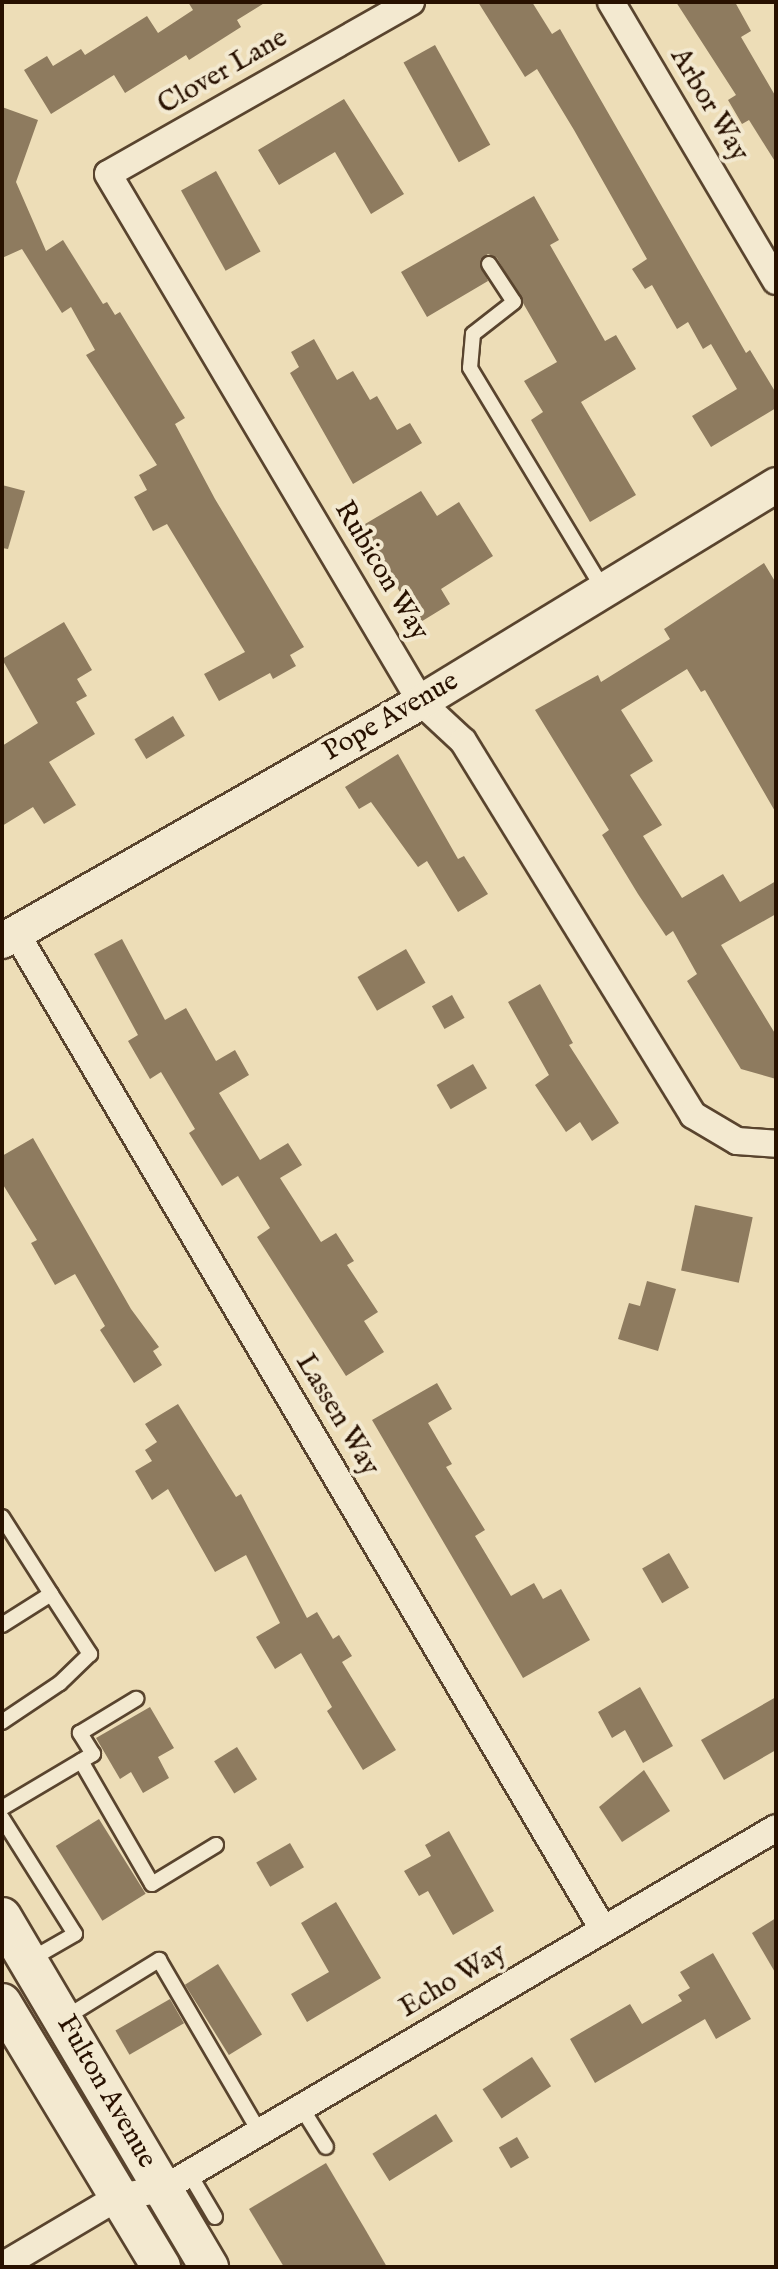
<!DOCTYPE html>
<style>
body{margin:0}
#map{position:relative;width:778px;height:2269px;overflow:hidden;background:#edddb7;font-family:"IM FELL English",serif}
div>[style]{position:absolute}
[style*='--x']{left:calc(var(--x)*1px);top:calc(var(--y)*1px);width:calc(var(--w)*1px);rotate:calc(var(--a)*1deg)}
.building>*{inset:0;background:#8e7b5f;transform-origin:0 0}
.roads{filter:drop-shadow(2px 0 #59442e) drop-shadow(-2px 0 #59442e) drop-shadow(0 2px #59442e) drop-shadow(0 -2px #59442e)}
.service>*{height:14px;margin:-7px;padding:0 7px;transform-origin:7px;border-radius:7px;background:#f3e9d0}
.minor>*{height:26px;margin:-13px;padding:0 13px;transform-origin:13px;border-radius:13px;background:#f3e9d0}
.tertiary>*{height:34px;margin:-17px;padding:0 17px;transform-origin:17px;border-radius:17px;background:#f3e9d0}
.secondary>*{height:38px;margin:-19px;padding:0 19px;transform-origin:19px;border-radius:19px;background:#f3e9d0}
span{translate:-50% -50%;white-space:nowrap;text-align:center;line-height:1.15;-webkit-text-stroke:8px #f3e9d0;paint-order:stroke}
.street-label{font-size:28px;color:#281100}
.frame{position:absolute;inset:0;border:4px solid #281100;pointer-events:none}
</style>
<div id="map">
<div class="building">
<div style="clip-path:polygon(188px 2px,266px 2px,237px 20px,241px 27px,189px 60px,186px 55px,125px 93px,114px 75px,51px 114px,24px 70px,47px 56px,53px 66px,81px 49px,85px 55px,147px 16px,158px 33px,193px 10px)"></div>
<div style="clip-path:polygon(478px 2px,532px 2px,552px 34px,560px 29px,746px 353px,750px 350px,776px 393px,776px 408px,711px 447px,692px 416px,737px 389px,711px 344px,703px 349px,688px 322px,677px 329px,652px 285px,645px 289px,632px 269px,647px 259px,574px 130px,537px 69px,525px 77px)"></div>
<div style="clip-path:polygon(676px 2px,735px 2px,751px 31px,741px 37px,776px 97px,776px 163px,749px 120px,742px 124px,728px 100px,736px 95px)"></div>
<div style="left:435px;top:45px;width:114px;height:36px;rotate:61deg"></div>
<div style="clip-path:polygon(344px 99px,404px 194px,371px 214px,335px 152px,279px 185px,258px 150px)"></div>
<div style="clip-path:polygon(2px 107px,38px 120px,16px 182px,46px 251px,63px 240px,103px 304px,107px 302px,115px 315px,120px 312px,185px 418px,175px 424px,215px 499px,304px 647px,290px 655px,296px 666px,273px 679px,270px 673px,219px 701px,204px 674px,245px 652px,167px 524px,153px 531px,134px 497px,147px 490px,139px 475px,157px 465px,86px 355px,95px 350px,71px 307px,62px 313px,22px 249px,2px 258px)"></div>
<div style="left:216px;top:171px;width:92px;height:40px;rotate:61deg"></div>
<div style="clip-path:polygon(534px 196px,559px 240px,550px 245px,605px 341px,616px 335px,636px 369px,581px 402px,636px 495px,590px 522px,531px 420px,543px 412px,524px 381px,557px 362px,497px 258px,488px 254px,480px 260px,488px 281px,427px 317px,401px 272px)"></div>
<div style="clip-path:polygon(314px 339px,337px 380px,353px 371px,370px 400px,377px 396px,397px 430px,410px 423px,422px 443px,353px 484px,290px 373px,299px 367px,291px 352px)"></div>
<div style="clip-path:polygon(2px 485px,25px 491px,8px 549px,2px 548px)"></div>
<div style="clip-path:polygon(421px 491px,437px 516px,459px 502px,493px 556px,441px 589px,450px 604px,419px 623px,360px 527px)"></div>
<div style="clip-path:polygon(764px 563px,776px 583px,776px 813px,705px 690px,701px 692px,687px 669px,621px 710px,653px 761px,630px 775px,662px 825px,643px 836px,682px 898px,723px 874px,740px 902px,776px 881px,776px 914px,721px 945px,776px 1035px,776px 1079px,741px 1069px,687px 981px,697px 974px,673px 931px,666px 936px,638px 894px,602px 835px,609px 830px,535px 710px,598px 675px,601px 682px,670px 639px,664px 629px)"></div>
<div style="clip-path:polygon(64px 622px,92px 670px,77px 679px,87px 696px,76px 702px,95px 734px,49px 762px,76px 805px,44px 824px,33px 807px,2px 826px,2px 746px,38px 723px,2px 659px)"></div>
<div style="left:173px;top:716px;width:23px;height:45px;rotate:59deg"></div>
<div style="clip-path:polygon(398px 754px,458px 859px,464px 856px,488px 894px,458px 912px,427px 861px,418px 867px,371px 802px,359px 809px,345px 787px)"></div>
<div style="clip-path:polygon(122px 939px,165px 1020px,186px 1008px,216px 1061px,235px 1050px,249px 1075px,219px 1093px,260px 1160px,288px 1143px,302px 1165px,280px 1178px,321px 1242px,336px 1233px,354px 1261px,347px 1265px,378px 1312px,364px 1321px,384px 1352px,346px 1376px,257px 1237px,270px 1228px,238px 1176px,222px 1186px,189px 1133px,195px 1129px,161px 1072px,150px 1079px,128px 1041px,138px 1035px,94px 954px)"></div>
<div style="left:406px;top:949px;width:39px;height:56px;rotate:60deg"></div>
<div style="clip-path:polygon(540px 984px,573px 1043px,569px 1045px,619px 1123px,592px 1141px,580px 1122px,566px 1132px,535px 1085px,549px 1075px,508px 1002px)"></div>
<div style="left:452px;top:995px;width:26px;height:23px;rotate:61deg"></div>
<div style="left:473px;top:1064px;width:28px;height:42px;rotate:60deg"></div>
<div style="clip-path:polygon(33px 1138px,131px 1309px,159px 1347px,153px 1351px,162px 1365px,134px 1383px,100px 1330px,105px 1326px,75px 1274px,55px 1285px,31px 1243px,37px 1240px,2px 1183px,2px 1156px)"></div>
<div style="left:695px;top:1205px;width:59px;height:67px;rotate:12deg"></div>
<div style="clip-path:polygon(647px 1281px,676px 1289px,658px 1351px,618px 1339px,629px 1303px,640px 1306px)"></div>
<div style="clip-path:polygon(437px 1383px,452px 1409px,428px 1423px,452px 1464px,446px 1467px,485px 1530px,475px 1536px,511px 1596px,534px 1583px,543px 1599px,561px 1589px,590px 1640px,523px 1678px,372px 1420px)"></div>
<div style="clip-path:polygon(178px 1404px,236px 1497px,241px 1494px,307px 1618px,317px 1612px,333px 1639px,339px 1635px,352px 1656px,342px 1662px,396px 1750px,363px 1770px,327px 1711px,332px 1707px,301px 1653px,275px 1669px,256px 1637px,280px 1623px,246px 1555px,215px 1572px,168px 1489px,152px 1500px,135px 1471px,152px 1461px,145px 1450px,157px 1442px,145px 1424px)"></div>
<div style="left:669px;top:1553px;width:40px;height:31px;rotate:60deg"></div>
<div style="clip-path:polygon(640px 1687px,673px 1746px,643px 1763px,625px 1730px,612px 1738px,598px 1712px)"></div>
<div style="clip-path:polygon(776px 1697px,776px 1750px,724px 1780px,701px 1740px)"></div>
<div style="clip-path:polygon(150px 1707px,174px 1748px,158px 1757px,169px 1778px,143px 1793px,131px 1772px,120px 1779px,96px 1738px)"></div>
<div style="left:237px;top:1747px;width:38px;height:27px;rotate:58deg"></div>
<div style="clip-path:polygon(644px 1770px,670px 1811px,622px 1842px,599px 1807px)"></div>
<div style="left:99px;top:1819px;width:88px;height:51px;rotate:58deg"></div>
<div style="clip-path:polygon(449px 1831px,494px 1911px,453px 1935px,428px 1891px,419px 1896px,404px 1871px,431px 1856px,425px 1845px)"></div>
<div style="left:290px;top:1843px;width:28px;height:39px;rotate:60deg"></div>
<div style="clip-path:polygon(336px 1902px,381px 1978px,307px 2022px,291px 1994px,329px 1972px,301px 1923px)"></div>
<div style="clip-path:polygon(776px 1918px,776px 1974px,752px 1933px)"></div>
<div style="clip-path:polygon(713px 1953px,751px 2019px,716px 2039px,705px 2019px,595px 2083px,570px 2039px,630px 2004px,642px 2024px,682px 2001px,678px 1995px,690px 1988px,680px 1972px)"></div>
<div style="left:218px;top:1964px;width:83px;height:39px;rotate:58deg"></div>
<div style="left:170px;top:1999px;width:28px;height:63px;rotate:60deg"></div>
<div style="left:532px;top:2057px;width:35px;height:59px;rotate:57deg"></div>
<div style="left:436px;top:2114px;width:32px;height:75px;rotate:58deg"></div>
<div style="left:517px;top:2137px;width:24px;height:21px;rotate:60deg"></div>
<div style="clip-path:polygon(326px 2163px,365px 2229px,387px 2267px,284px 2267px,249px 2209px)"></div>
</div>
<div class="roads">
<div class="service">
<div style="--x:489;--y:264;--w:45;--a:56.7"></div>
<div style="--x:514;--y:302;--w:52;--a:142"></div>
<div style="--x:473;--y:334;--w:34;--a:95"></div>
<div style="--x:470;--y:368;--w:259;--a:58.9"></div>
<div style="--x:2;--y:1517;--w:91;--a:57.5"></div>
<div style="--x:2;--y:1625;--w:58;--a:-32.3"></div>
<div style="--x:51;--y:1594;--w:72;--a:57"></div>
<div style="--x:90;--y:1654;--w:42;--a:136"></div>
<div style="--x:60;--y:1683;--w:70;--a:146.1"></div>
<div style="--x:81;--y:1761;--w:142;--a:60"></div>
<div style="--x:152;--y:1884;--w:75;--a:-31.4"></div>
<div style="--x:2;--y:1808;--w:106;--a:-30.7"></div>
<div style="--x:93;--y:1754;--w:25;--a:-122"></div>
<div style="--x:80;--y:1733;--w:66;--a:-31.3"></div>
<div style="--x:2;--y:1818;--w:137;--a:57.8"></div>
<div style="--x:75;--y:1934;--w:54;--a:150.1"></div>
<div style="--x:63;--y:2019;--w:113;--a:-31.6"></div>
<div style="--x:159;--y:1960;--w:198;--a:59.7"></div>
<div style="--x:301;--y:2107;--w:47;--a:58"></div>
<div style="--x:189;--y:2173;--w:51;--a:59.4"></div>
</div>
<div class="minor">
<div style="--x:411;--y:2;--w:348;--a:150.4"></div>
<div style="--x:108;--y:174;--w:614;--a:59.34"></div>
<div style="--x:421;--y:702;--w:57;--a:42.9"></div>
<div style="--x:463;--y:741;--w:439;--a:58.4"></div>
<div style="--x:693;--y:1115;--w:51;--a:30.6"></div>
<div style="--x:737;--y:1141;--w:39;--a:4"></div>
<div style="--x:611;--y:2;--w:324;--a:59.4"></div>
<div style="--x:16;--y:933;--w:1156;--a:59.49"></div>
<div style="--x:2;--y:2266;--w:135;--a:-30.7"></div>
<div style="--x:118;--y:2197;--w:46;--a:-10.1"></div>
<div style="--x:163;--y:2189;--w:711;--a:-30.49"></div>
</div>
<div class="tertiary">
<div style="--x:2;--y:941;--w:482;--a:-29.7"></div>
<div style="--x:421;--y:702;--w:416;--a:-31.4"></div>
</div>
<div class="secondary">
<div style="--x:2;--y:1917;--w:407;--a:59.4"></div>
<div style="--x:2;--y:2003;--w:308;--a:58.9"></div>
</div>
</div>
<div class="street-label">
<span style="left:223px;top:72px;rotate:-30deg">Clover Lane</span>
<span style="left:709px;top:105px;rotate:59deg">Arbor Way</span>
<span style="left:381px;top:571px;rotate:59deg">Rubicon Way</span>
<span style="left:391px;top:717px;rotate:-30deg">Pope Avenue</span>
<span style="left:337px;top:1415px;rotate:59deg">Lassen Way</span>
<span style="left:453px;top:1981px;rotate:-31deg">Echo Way</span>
<span style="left:106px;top:2092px;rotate:60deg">Fulton Avenue</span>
</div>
<div class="frame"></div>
</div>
